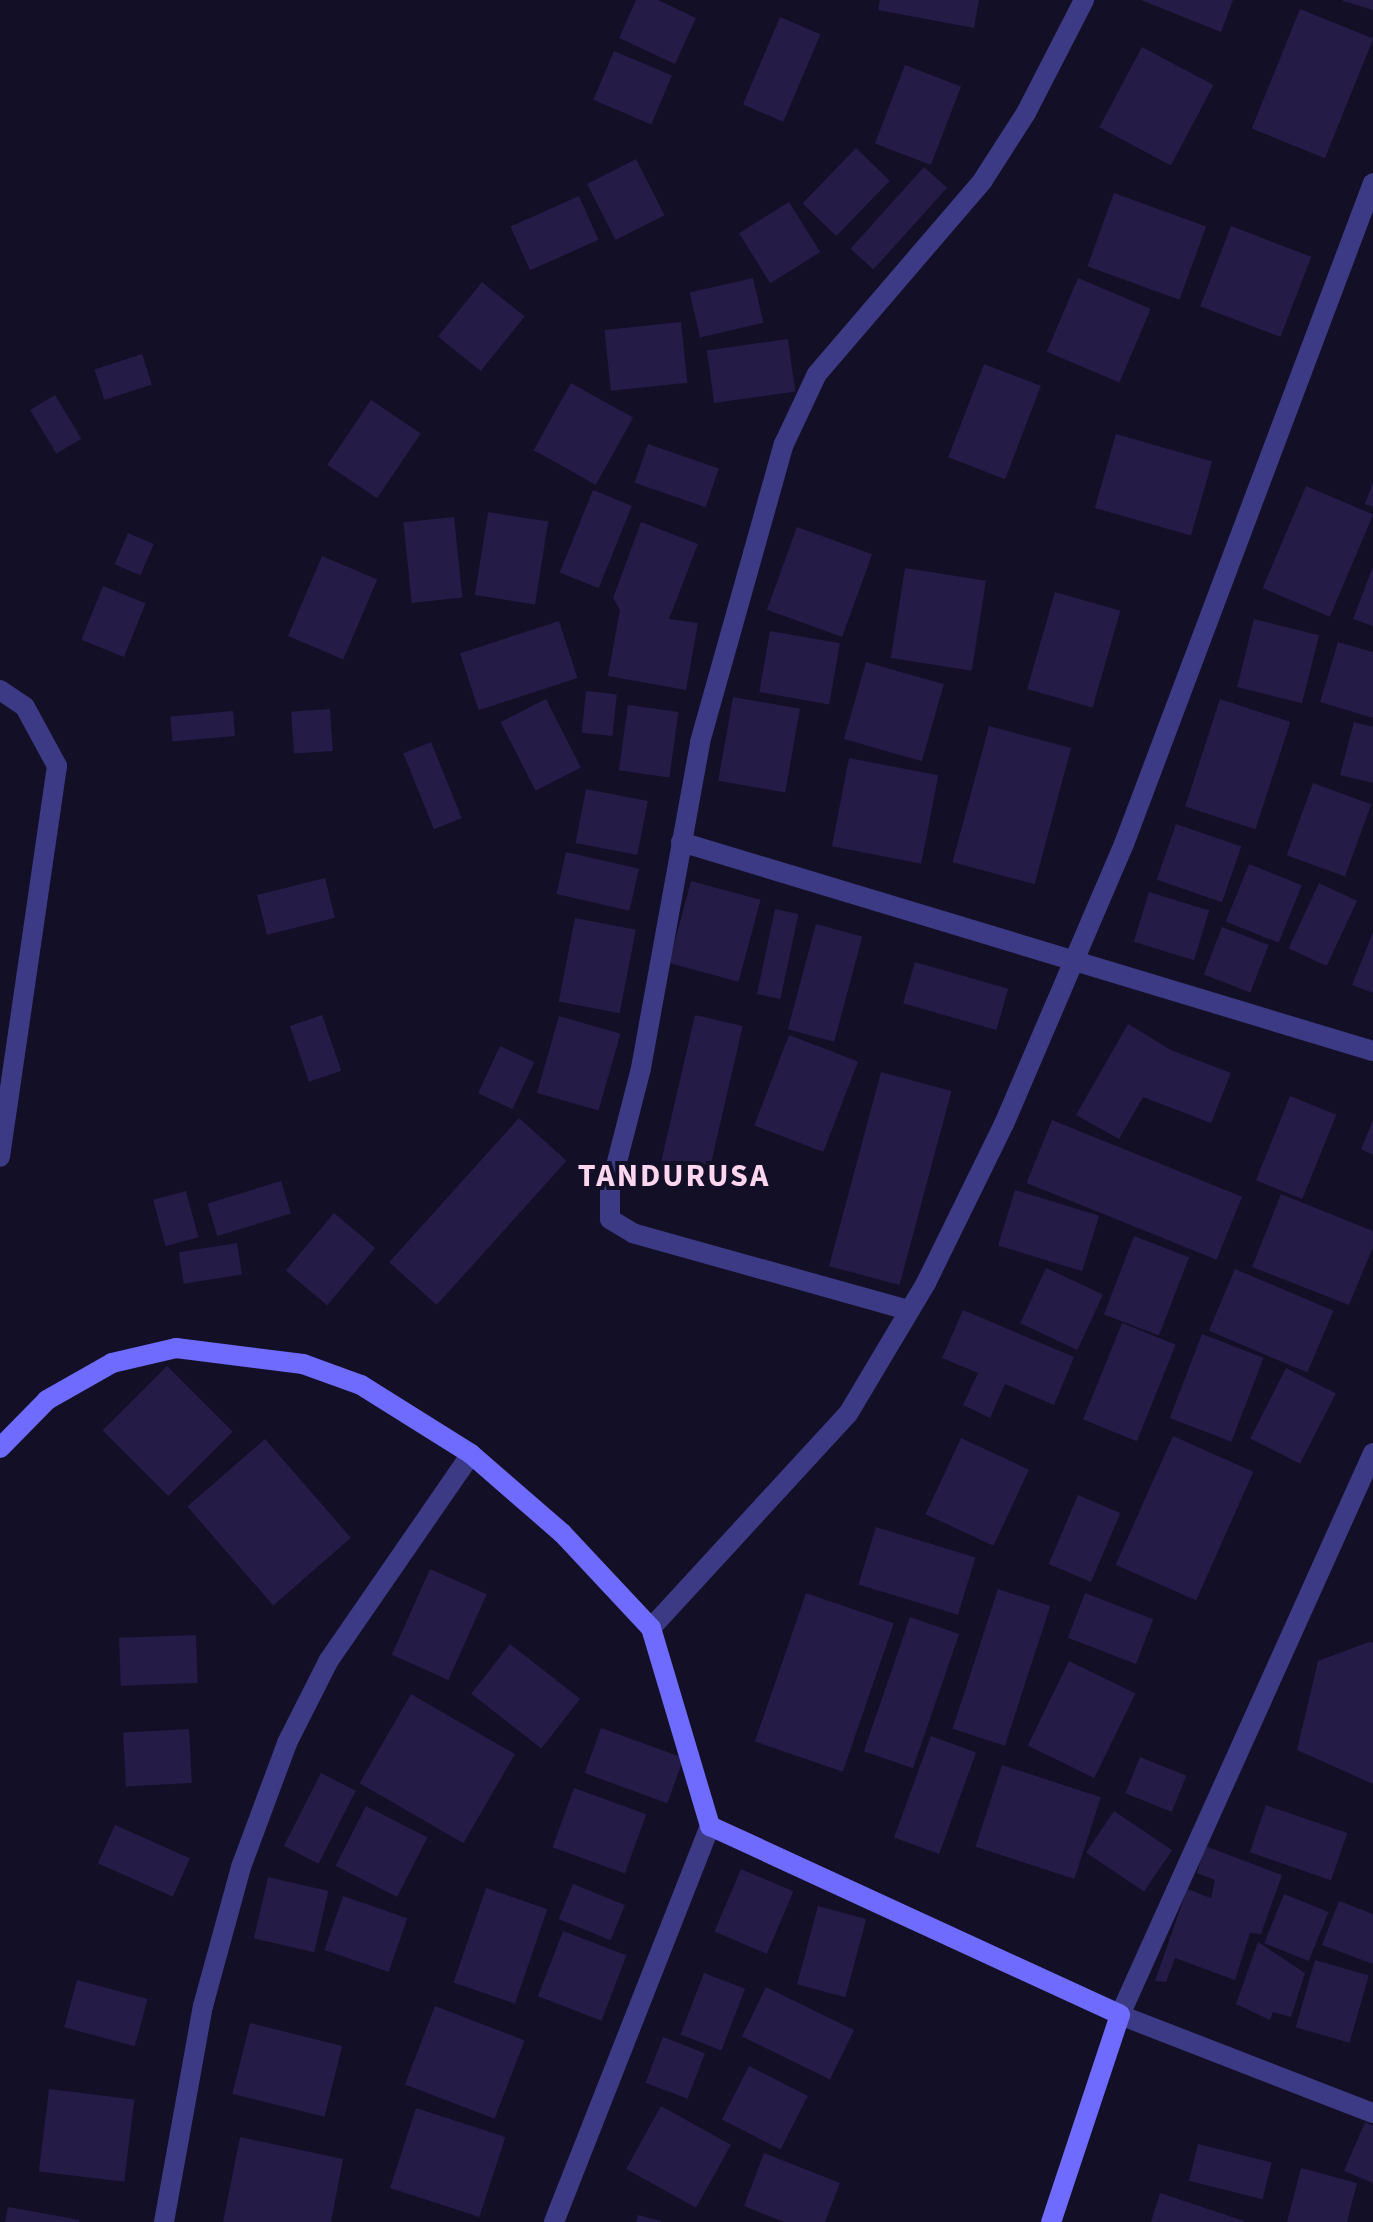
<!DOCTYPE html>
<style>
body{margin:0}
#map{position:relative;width:1373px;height:2222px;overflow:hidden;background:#130f26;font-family:"Source Sans 3",sans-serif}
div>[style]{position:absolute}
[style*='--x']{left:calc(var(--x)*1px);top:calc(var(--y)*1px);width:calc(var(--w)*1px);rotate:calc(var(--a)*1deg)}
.building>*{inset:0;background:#241b47;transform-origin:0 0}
.street>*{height:20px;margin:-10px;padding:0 10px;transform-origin:10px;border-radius:10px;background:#3d3a85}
.secondary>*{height:20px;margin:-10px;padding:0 10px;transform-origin:10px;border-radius:10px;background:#6f6bff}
span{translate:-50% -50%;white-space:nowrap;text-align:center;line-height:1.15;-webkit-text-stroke:8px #130f26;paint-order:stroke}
.district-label{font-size:32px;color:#ffd6f0;font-weight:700;letter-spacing:2px}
</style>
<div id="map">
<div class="building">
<div style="clip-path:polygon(636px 0,658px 0,696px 18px,675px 64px,619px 38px)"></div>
<div style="clip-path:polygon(880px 0,979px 0,974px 28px,878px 10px)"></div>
<div style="clip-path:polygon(1141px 0,1233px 0,1221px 32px)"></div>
<div style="clip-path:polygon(1343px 0,1373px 0,1373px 10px,1343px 1px)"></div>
<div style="left:1300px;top:9px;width:79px;height:129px;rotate:22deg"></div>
<div style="left:780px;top:17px;width:44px;height:95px;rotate:23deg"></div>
<div style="left:1142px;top:47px;width:81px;height:91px;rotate:28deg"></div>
<div style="left:614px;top:51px;width:63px;height:53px;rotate:23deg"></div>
<div style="left:905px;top:65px;width:60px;height:84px;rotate:21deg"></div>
<div style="left:856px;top:148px;width:47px;height:77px;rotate:44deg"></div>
<div style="left:636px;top:159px;width:63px;height:55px;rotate:63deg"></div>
<div style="left:924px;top:167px;width:31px;height:110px;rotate:42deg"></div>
<div style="left:1114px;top:193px;width:98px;height:78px;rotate:20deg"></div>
<div style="left:579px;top:196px;width:48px;height:75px;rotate:66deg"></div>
<div style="left:789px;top:202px;width:59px;height:59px;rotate:58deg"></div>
<div style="left:1231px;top:226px;width:86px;height:86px;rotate:21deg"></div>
<div style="left:753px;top:278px;width:46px;height:65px;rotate:77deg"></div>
<div style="left:1078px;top:278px;width:79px;height:80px;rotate:23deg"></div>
<div style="left:482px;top:282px;width:55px;height:70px;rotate:39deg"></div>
<div style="left:681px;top:322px;width:61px;height:77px;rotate:84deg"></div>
<div style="left:788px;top:339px;width:53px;height:82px;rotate:82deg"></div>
<div style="left:142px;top:354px;width:32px;height:50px;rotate:72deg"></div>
<div style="left:984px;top:364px;width:61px;height:100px;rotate:21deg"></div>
<div style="left:571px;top:383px;width:71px;height:77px;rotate:29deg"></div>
<div style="left:55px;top:395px;width:51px;height:29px;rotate:59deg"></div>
<div style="left:371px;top:400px;width:60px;height:78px;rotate:34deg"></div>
<div style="left:1116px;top:434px;width:100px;height:77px;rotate:16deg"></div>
<div style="left:648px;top:444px;width:75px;height:41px;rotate:19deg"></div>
<div style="clip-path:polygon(1373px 482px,1373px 507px,1365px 504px)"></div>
<div style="left:1306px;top:486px;width:73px;height:111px;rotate:23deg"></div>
<div style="left:593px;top:490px;width:42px;height:89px;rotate:22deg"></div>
<div style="left:488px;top:512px;width:61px;height:84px;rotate:9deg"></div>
<div style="left:454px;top:517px;width:81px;height:51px;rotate:84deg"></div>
<div style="clip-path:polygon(641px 522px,698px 544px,669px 619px,698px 623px,686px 690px,608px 676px,620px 610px,613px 598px)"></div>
<div style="left:797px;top:527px;width:80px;height:88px;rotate:20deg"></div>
<div style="left:128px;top:533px;width:28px;height:34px;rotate:23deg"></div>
<div style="left:322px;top:556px;width:60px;height:87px;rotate:23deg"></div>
<div style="clip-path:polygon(1373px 566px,1373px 626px,1353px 619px)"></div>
<div style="left:905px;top:568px;width:82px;height:91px;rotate:9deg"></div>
<div style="left:103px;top:586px;width:46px;height:58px;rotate:22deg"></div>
<div style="left:1055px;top:592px;width:68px;height:101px;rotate:16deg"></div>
<div style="left:1254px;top:619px;width:67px;height:70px;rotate:14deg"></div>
<div style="left:559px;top:621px;width:60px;height:104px;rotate:72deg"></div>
<div style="left:770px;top:631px;width:71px;height:62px;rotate:10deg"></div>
<div style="clip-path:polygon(1338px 642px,1373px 652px,1373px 718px,1320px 702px)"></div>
<div style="left:866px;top:662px;width:81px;height:80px;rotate:16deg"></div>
<div style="left:586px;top:691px;width:31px;height:42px;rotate:6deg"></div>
<div style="left:733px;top:697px;width:68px;height:85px;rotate:10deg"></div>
<div style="left:546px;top:699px;width:77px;height:51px;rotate:63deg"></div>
<div style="left:1220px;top:699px;width:74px;height:113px;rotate:18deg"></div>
<div style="left:628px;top:705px;width:51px;height:66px;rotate:8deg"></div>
<div style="left:330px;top:709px;width:42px;height:39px;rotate:86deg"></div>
<div style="left:233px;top:711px;width:25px;height:63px;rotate:85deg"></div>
<div style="clip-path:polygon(1354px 722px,1373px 727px,1373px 783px,1340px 775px)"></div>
<div style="left:989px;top:726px;width:85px;height:141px;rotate:15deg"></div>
<div style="left:431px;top:742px;width:82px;height:30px;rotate:68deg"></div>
<div style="left:849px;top:758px;width:91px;height:90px;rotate:11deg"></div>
<div style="left:1313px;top:783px;width:62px;height:77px;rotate:20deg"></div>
<div style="left:586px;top:789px;width:63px;height:55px;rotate:11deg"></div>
<div style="left:1176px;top:824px;width:69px;height:59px;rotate:19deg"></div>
<div style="left:566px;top:852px;width:75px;height:43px;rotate:13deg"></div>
<div style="left:1249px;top:864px;width:57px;height:62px;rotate:22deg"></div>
<div style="left:325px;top:878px;width:41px;height:70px;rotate:76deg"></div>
<div style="left:691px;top:881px;width:72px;height:85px;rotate:15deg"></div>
<div style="left:1319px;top:883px;width:42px;height:72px;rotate:25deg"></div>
<div style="left:1149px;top:892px;width:63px;height:52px;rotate:17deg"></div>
<div style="left:775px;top:909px;width:24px;height:87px;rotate:12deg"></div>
<div style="left:575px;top:918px;width:62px;height:85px;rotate:11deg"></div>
<div style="left:816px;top:924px;width:48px;height:109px;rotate:15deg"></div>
<div style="left:1222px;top:927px;width:50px;height:51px;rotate:21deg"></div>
<div style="clip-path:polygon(1373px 932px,1373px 993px,1352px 985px)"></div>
<div style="left:915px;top:962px;width:97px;height:43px;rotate:16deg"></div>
<div style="left:322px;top:1015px;width:59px;height:34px;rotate:71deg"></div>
<div style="left:695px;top:1015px;width:49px;height:164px;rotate:13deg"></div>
<div style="left:559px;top:1016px;width:64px;height:80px;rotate:16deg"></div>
<div style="clip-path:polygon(1128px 1024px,1171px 1050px,1231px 1073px,1211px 1123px,1143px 1097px,1119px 1139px,1076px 1115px)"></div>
<div style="left:789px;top:1035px;width:74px;height:97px;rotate:21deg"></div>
<div style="left:500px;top:1046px;width:38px;height:52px;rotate:25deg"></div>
<div style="left:881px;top:1072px;width:73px;height:201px;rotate:15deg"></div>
<div style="left:1290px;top:1096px;width:50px;height:91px;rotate:22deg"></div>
<div style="left:519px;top:1118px;width:64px;height:194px;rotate:42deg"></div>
<div style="left:1052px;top:1120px;width:205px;height:68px;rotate:22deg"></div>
<div style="clip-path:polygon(1373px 1120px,1373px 1155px,1361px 1149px)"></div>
<div style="left:281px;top:1181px;width:34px;height:77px;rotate:73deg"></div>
<div style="left:1015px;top:1190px;width:88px;height:58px;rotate:17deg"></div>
<div style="left:186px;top:1191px;width:48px;height:34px;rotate:75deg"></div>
<div style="clip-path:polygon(1281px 1194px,1373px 1231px,1373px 1247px,1349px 1305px,1252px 1267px)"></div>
<div style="left:334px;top:1213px;width:54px;height:75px;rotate:40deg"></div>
<div style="left:1134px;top:1236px;width:59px;height:84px;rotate:21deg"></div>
<div style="left:237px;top:1243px;width:32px;height:59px;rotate:81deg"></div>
<div style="left:1046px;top:1268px;width:63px;height:61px;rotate:25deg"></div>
<div style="left:1235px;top:1269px;width:107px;height:67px;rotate:23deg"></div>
<div style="clip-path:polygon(963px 1310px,1074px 1357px,1054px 1405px,1005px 1384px,990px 1418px,963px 1405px,978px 1373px,942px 1358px)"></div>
<div style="left:1122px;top:1323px;width:58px;height:104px;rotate:22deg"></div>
<div style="left:1202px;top:1334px;width:66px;height:90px;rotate:21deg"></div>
<div style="left:167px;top:1366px;width:93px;height:91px;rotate:45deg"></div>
<div style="left:1286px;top:1368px;width:56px;height:79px;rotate:27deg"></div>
<div style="left:1173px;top:1436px;width:88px;height:141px;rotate:24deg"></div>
<div style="left:961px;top:1438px;width:75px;height:84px;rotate:25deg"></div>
<div style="left:265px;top:1439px;width:131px;height:103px;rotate:49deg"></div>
<div style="left:1078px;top:1495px;width:46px;height:75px;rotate:23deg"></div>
<div style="left:876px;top:1527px;width:104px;height:60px;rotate:17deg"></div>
<div style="left:430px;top:1569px;width:62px;height:94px;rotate:24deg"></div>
<div style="left:998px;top:1589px;width:55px;height:147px;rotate:18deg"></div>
<div style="left:806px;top:1593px;width:93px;height:157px;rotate:19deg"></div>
<div style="left:1085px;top:1593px;width:73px;height:48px;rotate:21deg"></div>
<div style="left:910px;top:1617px;width:52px;height:142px;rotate:19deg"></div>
<div style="left:196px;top:1635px;width:48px;height:77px;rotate:88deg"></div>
<div style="clip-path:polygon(1369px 1642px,1373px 1643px,1373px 1784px,1297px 1750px,1318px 1661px)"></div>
<div style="left:510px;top:1644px;width:89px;height:63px;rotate:38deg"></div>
<div style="left:1069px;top:1661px;width:74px;height:94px;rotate:26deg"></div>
<div style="left:411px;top:1694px;width:120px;height:103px;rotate:30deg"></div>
<div style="left:601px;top:1728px;width:88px;height:48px;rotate:20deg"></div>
<div style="left:189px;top:1729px;width:54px;height:66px;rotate:87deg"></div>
<div style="left:931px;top:1736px;width:48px;height:108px;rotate:20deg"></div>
<div style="left:1140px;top:1757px;width:50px;height:39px;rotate:22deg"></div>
<div style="left:1002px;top:1765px;width:104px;height:86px;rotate:18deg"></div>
<div style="left:321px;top:1773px;width:39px;height:82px;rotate:27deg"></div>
<div style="left:574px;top:1788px;width:77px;height:63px;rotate:20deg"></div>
<div style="left:1266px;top:1805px;width:86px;height:50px;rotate:19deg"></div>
<div style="left:366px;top:1806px;width:69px;height:67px;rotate:27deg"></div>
<div style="left:1114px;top:1811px;width:70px;height:50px;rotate:34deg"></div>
<div style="left:115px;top:1825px;width:82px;height:42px;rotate:24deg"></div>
<div style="clip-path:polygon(1205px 1846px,1282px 1875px,1261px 1934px,1250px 1933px,1235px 1980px,1175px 1958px,1166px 1982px,1155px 1981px,1187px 1889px,1211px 1898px,1215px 1880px,1197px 1873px)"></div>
<div style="left:741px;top:1869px;width:57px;height:68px;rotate:23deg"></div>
<div style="left:268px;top:1877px;width:62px;height:63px;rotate:13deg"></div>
<div style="left:573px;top:1884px;width:56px;height:38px;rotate:22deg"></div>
<div style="left:486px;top:1888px;width:65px;height:100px;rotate:19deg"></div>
<div style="left:1284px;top:1894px;width:48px;height:53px;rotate:22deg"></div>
<div style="left:343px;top:1896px;width:68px;height:57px;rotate:19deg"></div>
<div style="clip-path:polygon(1339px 1901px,1373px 1914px,1373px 1964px,1322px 1945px)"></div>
<div style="left:818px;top:1906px;width:50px;height:81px;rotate:15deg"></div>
<div style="left:563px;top:1931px;width:68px;height:70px;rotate:21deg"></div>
<div style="clip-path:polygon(1258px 1942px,1305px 1973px,1291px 2017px,1273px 2012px,1270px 2020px,1236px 2004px)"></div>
<div style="left:1315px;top:1960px;width:56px;height:70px;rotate:16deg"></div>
<div style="left:704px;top:1973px;width:44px;height:66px;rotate:21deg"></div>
<div style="left:77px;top:1980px;width:73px;height:49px;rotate:15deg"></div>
<div style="left:766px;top:1987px;width:98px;height:55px;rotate:26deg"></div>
<div style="left:435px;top:2006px;width:96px;height:84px;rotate:21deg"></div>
<div style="left:250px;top:2023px;width:95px;height:73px;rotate:14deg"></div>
<div style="left:663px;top:2037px;width:45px;height:49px;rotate:21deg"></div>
<div style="left:749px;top:2066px;width:66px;height:60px;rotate:27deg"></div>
<div style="left:49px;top:2089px;width:86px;height:83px;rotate:7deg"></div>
<div style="left:661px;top:2106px;width:80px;height:72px;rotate:29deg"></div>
<div style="left:416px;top:2108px;width:94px;height:84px;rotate:18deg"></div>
<div style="clip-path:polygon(1365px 2122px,1373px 2126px,1373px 2183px,1344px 2171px)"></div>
<div style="clip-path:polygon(240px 2137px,343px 2159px,331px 2222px,223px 2222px)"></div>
<div style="left:1198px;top:2144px;width:76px;height:38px;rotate:14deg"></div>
<div style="clip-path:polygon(764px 2153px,840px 2183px,825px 2222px,784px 2222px,744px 2206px)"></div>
<div style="clip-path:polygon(1301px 2168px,1357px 2183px,1347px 2222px,1287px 2222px)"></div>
<div style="clip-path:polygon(1160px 2193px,1244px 2221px,1244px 2222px,1151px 2222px)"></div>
<div style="clip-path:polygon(8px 2207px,80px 2220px,79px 2222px,5px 2222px)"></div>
<div style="clip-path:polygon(638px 2215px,661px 2221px,661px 2222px,636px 2222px)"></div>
</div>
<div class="street">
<div style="--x:0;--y:690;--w:30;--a:34"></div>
<div style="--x:25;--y:707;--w:67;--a:61.5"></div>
<div style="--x:57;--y:766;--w:395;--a:98.3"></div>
<div style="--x:681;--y:842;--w:723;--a:16.81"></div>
<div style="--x:908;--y:1310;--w:286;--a:-164.4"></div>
<div style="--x:633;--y:1233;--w:27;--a:-149"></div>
<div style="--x:610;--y:1219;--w:30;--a:-90"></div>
<div style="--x:610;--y:1189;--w:125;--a:-75.6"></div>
<div style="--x:641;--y:1068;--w:331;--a:-79.7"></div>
<div style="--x:700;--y:742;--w:310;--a:-74.3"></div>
<div style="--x:784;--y:444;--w:77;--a:-64.8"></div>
<div style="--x:817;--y:374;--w:255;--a:-49.4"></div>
<div style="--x:983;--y:180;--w:80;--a:-57.3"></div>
<div style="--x:1026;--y:113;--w:127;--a:-62.8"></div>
<div style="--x:1373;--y:1453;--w:616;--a:114.24"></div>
<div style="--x:1120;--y:2015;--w:271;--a:21.2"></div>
<div style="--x:651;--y:1628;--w:291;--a:-47.4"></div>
<div style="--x:848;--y:1414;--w:152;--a:-59.2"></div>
<div style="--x:926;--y:1283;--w:177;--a:-63.9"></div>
<div style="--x:1004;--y:1124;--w:305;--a:-66.8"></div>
<div style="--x:1124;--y:844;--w:706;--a:-69.36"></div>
<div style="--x:164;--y:2222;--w:219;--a:-79.8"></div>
<div style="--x:203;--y:2006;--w:144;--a:-74.7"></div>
<div style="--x:241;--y:1867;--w:132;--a:-69.6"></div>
<div style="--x:287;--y:1743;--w:93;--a:-63.2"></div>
<div style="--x:329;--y:1660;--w:250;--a:-55.4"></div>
<div style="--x:554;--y:2222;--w:426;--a:-68.5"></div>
</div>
<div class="secondary">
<div style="--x:0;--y:1448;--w:67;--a:-45.6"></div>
<div style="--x:47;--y:1400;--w:75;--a:-29.6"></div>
<div style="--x:112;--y:1363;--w:66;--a:-13.2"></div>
<div style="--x:176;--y:1348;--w:128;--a:7.2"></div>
<div style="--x:303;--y:1364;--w:62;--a:19.9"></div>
<div style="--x:361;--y:1385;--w:130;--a:32.1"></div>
<div style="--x:471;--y:1454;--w:121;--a:41"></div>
<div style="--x:562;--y:1533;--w:130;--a:46.9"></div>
<div style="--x:651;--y:1628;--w:207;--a:73.4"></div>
<div style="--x:710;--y:1826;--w:451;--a:24.7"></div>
<div style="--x:1120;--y:2015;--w:218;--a:108.4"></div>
</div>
<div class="district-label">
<span style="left:674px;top:1176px">TANDURUSA</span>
</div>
</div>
